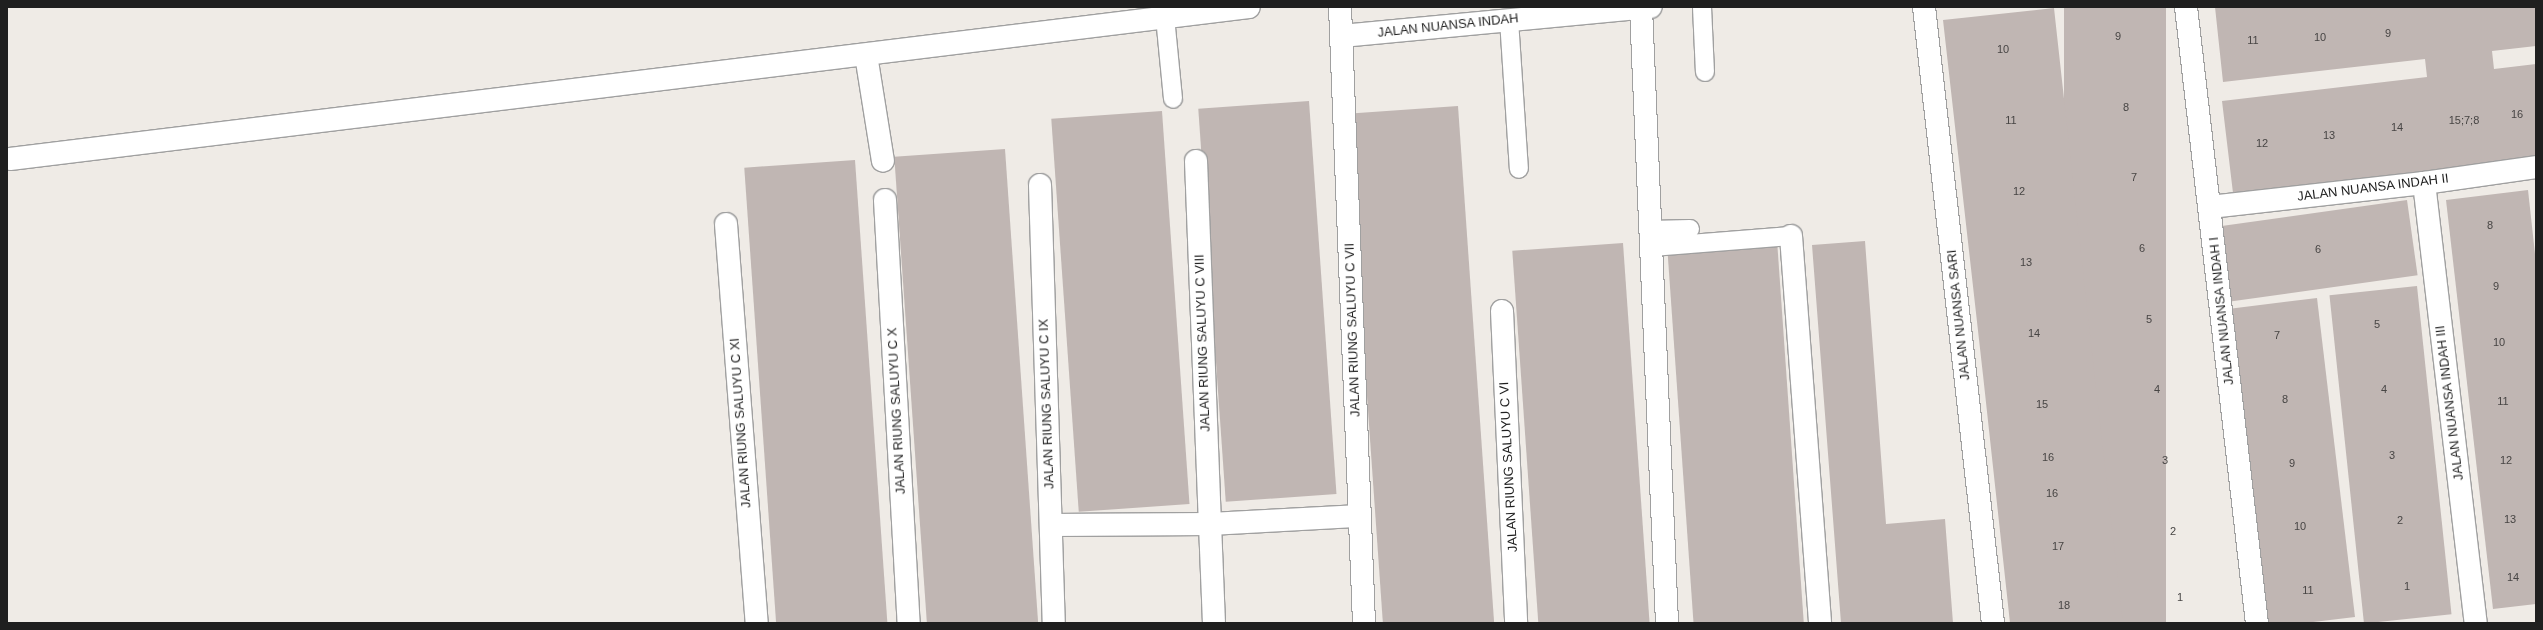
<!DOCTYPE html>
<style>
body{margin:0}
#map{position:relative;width:2543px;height:630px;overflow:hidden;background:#efebe6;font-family:Helvetica,sans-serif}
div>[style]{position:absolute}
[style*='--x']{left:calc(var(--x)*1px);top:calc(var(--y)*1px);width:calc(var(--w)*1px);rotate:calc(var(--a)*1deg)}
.building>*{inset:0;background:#c0b6b3;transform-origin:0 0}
.roads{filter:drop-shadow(1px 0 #a0a0a0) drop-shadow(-1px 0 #a0a0a0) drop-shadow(0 1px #a0a0a0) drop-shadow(0 -1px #a0a0a0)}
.service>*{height:18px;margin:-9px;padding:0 9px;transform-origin:9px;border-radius:9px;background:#fff}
.pedestrian>*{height:22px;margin:-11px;padding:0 11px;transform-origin:11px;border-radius:11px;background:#fff}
.minor>*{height:22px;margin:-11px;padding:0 11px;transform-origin:11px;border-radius:11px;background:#fff}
span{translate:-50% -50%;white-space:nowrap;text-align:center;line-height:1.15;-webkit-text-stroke:3px #fff;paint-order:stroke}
.number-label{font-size:11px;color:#474544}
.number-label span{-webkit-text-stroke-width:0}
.street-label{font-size:13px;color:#1f1f1f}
.frame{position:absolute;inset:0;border:8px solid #1f1f1f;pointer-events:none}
</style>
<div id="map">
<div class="building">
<div style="left:2064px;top:7px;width:102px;height:620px"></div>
<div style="clip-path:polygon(2215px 7px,2536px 7px,2536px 46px,2492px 51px,2494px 69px,2536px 64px,2536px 158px,2233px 193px,2222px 101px,2427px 77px,2425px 59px,2223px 82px)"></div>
<div style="clip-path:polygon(2054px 8px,2093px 362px,2123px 623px,2010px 623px,1983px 375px,1943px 20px)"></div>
<div style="left:1309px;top:101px;width:394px;height:111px;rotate:86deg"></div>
<div style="left:1458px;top:106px;width:518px;height:111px;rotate:86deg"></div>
<div style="left:1162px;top:111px;width:394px;height:111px;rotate:86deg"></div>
<div style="left:1005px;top:149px;width:475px;height:111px;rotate:86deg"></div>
<div style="left:855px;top:160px;width:464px;height:111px;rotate:86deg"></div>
<div style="clip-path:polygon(2528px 190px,2536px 263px,2536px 604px,2493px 609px,2446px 200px)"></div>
<div style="left:2407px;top:200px;width:76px;height:189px;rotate:82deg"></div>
<div style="left:1777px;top:240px;width:384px;height:110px;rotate:86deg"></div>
<div style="clip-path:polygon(1865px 241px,1886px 524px,1945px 519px,1953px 623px,1841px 623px,1812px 245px)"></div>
<div style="left:1623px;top:243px;width:381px;height:111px;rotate:86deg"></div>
<div style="left:2417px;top:286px;width:330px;height:88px;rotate:84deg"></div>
<div style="clip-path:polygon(2317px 298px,2355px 617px,2305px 623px,2267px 623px,2228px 309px)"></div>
</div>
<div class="roads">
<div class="service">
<div style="--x:1702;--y:7;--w:65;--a:87.4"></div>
<div style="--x:1165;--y:17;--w:82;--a:84.4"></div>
<div style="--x:1509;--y:20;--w:149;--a:86.2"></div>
<div style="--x:1650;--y:230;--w:40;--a:-1.4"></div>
<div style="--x:1652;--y:247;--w:139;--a:-4.5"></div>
</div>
<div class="pedestrian">
<div style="--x:1210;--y:524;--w:99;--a:87.7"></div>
</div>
<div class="minor">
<div style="--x:1340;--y:7;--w:616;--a:87.77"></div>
<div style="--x:1924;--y:7;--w:620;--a:83.61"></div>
<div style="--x:2186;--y:7;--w:620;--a:83.43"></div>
<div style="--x:1641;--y:8;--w:616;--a:87.58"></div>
<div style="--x:1342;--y:36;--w:310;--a:-5.4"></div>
<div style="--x:866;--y:55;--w:107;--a:80.9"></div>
<div style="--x:10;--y:159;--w:1248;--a:-6.99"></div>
<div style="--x:1196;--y:161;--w:363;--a:87.8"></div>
<div style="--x:2424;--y:183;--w:443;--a:83.3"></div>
<div style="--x:1040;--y:185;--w:438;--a:88.2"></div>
<div style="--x:885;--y:200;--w:424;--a:86.8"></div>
<div style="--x:2210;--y:207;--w:215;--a:-6.4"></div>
<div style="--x:2424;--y:183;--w:113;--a:-8.1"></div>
<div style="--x:726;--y:224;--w:400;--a:85.6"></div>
<div style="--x:1791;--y:236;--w:388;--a:85.7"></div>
<div style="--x:1502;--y:311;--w:312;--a:87.4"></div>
<div style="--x:1051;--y:525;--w:159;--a:-0.4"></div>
<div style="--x:1210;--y:524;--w:150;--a:-3.1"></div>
</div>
</div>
<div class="number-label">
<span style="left:2388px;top:33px">9</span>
<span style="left:2118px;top:36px">9</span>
<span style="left:2320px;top:37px">10</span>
<span style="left:2253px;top:40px">11</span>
<span style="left:2003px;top:49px">10</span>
<span style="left:2126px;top:107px">8</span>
<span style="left:2517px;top:114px">16</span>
<span style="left:2011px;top:120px">11</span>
<span style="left:2464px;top:120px">15;7;8</span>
<span style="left:2397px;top:127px">14</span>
<span style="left:2329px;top:135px">13</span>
<span style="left:2262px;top:143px">12</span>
<span style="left:2134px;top:177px">7</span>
<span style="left:2019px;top:191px">12</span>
<span style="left:2490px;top:225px">8</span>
<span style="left:2142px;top:248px">6</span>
<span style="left:2318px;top:249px">6</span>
<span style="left:2026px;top:262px">13</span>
<span style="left:2496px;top:286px">9</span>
<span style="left:2149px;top:319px">5</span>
<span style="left:2377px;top:324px">5</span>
<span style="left:2034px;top:333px">14</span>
<span style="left:2277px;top:335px">7</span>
<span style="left:2499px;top:342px">10</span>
<span style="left:2157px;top:389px">4</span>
<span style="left:2384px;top:389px">4</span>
<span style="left:2285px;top:399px">8</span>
<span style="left:2503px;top:401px">11</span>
<span style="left:2042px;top:404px">15</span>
<span style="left:2392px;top:455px">3</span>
<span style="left:2048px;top:457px">16</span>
<span style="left:2165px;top:460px">3</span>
<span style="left:2506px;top:460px">12</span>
<span style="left:2292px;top:463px">9</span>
<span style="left:2052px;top:493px">16</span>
<span style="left:2510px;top:519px">13</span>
<span style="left:2400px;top:520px">2</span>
<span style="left:2300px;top:526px">10</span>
<span style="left:2173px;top:531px">2</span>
<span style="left:2058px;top:546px">17</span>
<span style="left:2513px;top:577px">14</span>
<span style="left:2407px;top:586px">1</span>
<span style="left:2308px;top:590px">11</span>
<span style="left:2180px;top:597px">1</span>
<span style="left:2064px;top:605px">18</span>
</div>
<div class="street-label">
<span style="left:1448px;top:26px;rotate:-6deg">JALAN NUANSA INDAH</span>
<span style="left:2373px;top:188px;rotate:-7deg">JALAN NUANSA INDAH II</span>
<span style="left:2222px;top:311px;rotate:-96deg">JALAN NUANSA INDAH I</span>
<span style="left:1959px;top:315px;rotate:-96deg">JALAN NUANSA SARI</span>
<span style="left:1353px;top:330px;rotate:-92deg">JALAN RIUNG SALUYU C VII</span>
<span style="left:1203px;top:343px;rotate:-92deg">JALAN RIUNG SALUYU C VIII</span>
<span style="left:2450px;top:403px;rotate:-97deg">JALAN NUANSA INDAH III</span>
<span style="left:1047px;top:404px;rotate:-92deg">JALAN RIUNG SALUYU C IX</span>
<span style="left:897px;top:411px;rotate:-93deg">JALAN RIUNG SALUYU C X</span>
<span style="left:741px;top:423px;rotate:-94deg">JALAN RIUNG SALUYU C XI</span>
<span style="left:1509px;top:467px;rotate:-93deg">JALAN RIUNG SALUYU C VI</span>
</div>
<div class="frame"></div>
</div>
